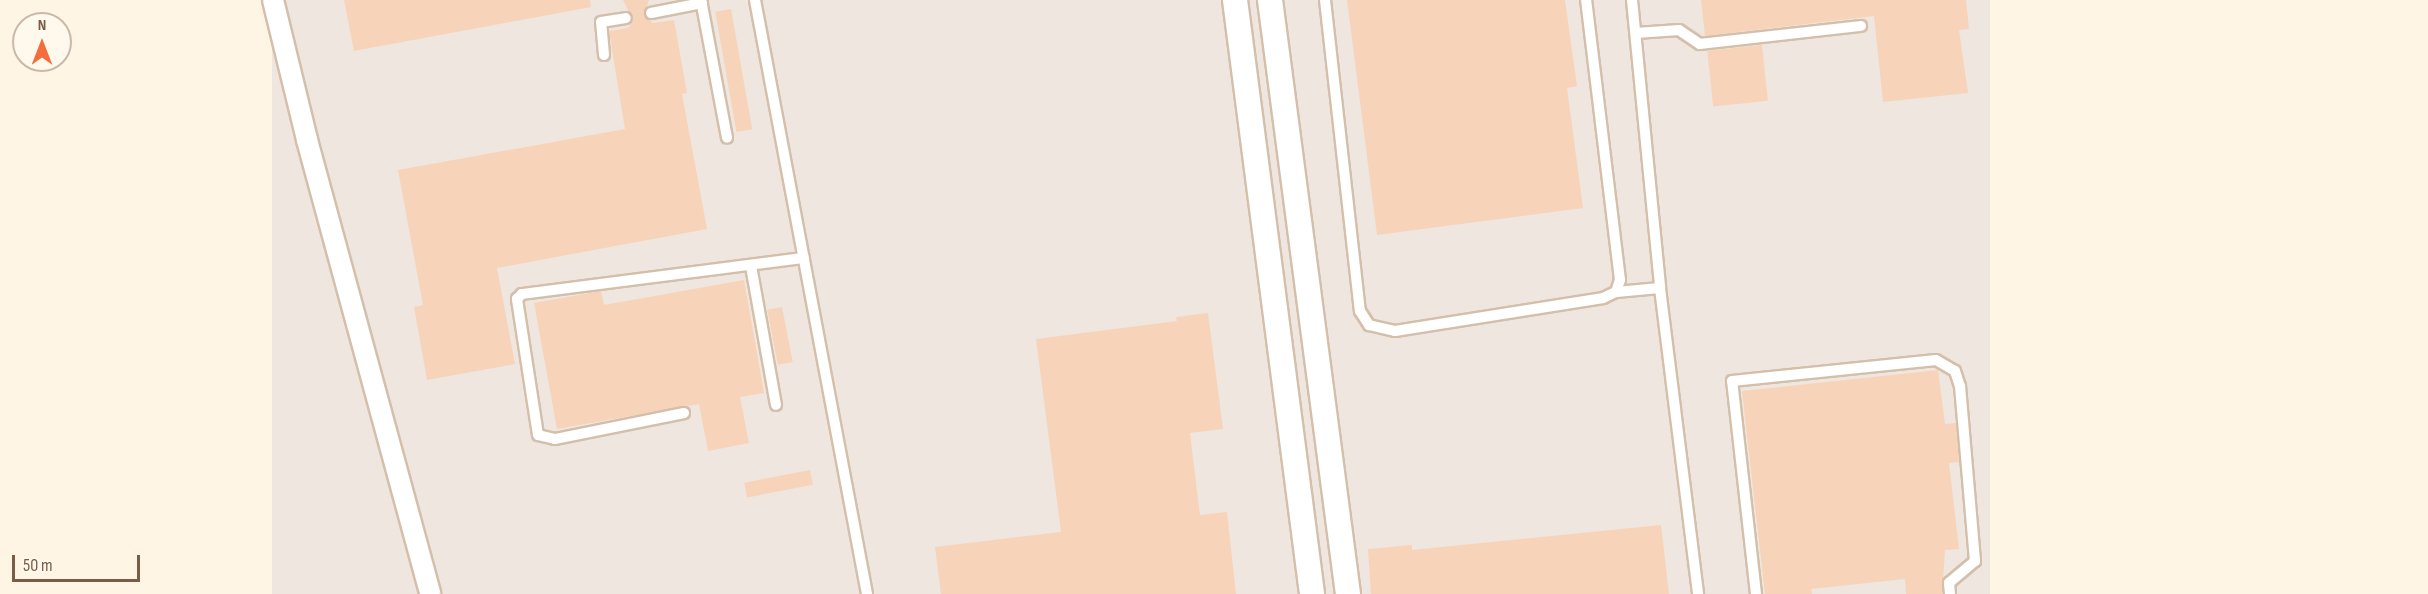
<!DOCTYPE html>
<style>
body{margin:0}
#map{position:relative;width:2428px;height:594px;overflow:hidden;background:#fef5e4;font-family:"Sofia Sans Condensed",sans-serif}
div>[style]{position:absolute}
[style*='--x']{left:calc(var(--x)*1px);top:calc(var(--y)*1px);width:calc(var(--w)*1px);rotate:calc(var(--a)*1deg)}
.industrial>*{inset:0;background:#eee6df;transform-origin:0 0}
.building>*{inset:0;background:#f7d4b9;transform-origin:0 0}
.roads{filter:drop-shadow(2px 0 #d4bfab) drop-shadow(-2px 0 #d4bfab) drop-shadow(0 2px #d4bfab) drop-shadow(0 -2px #d4bfab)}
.service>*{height:10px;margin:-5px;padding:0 5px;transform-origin:5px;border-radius:5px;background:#fff}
.minor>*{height:20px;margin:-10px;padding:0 10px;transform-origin:10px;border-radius:10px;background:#fff}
.tertiary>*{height:24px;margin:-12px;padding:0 12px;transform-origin:12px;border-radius:12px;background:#fff}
span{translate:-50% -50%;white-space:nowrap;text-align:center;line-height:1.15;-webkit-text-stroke:4.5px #fff8ec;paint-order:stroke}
.north{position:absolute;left:12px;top:12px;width:60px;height:60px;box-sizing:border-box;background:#fff8ec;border:2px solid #cab9aa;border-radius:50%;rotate:0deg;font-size:16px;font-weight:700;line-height:24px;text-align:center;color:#7a5b46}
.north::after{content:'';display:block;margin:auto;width:21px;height:27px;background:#f46e3d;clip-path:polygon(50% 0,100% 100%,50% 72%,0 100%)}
.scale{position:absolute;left:12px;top:555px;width:128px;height:27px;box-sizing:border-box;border:3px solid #7a5b46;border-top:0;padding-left:8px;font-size:18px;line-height:21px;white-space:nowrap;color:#7a5b46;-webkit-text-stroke:4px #fff8ec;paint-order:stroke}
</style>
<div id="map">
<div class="industrial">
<div style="left:272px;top:0;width:1718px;height:614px"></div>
</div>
<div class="building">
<div style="clip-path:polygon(344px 0,590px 0,591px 7px,354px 51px)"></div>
<div style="clip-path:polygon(623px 0,649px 0,644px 14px,653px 23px,674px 20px,687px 93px,682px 94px,707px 229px,497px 268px,515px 364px,427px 380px,414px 307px,423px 305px,398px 170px,625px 129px,609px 31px,628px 28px,633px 21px)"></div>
<div style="clip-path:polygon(1347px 0,1565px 0,1577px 86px,1567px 88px,1583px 208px,1377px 235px)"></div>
<div style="clip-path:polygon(1701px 0,1966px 0,1969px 29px,1959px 30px,1968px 93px,1883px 102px,1874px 16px,1705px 36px)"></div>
<div style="left:731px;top:9px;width:122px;height:16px;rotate:80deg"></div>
<div style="left:1762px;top:45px;width:56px;height:55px;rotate:84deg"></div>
<div style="clip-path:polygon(744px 280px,764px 393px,740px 397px,749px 443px,708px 451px,699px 404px,557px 429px,534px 303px,601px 291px,604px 305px)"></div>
<div style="left:782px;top:307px;width:56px;height:15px;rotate:79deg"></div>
<div style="clip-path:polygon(1208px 313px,1223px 429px,1190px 433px,1200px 515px,1227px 512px,1236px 594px,941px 594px,935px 547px,1061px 532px,1036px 339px,1177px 321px,1176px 317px)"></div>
<div style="clip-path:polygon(1938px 370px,1945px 424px,1956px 423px,1959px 462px,1949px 463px,1959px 549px,1945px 550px,1942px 594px,1906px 594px,1905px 579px,1811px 589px,1812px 594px,1765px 594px,1742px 391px)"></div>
<div style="left:810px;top:470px;width:15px;height:67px;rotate:79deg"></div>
<div style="clip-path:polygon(1661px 525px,1669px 594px,1371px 594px,1368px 549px,1412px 545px,1412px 550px)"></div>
</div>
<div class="roads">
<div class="service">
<div style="--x:701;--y:0;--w:140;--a:79.3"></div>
<div style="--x:755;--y:0;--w:604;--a:79.32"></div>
<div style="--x:1325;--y:0;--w:313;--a:83.6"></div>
<div style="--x:1360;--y:311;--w:17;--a:57"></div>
<div style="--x:1369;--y:325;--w:27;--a:13"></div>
<div style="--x:1395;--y:331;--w:211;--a:-9"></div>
<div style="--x:1603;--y:298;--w:14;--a:-25"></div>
<div style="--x:1616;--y:292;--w:13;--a:-72"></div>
<div style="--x:1620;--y:280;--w:282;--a:-96.9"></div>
<div style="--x:1632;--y:0;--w:289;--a:84.4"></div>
<div style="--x:1660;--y:288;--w:308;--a:82.9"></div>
<div style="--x:651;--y:13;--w:52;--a:-11.1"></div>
<div style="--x:1636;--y:33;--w:43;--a:-4"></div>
<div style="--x:1679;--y:30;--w:25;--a:34"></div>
<div style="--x:1700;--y:44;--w:162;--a:-6.4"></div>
<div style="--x:604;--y:55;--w:33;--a:-95"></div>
<div style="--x:601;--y:22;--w:25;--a:-9"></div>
<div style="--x:751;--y:266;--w:141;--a:79.8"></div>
<div style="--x:1616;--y:292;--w:44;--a:-5.2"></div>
<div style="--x:684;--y:413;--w:132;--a:168.6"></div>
<div style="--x:555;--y:439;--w:17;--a:-167"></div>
<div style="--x:538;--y:435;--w:138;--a:-98.8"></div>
<div style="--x:517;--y:299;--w:7;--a:-45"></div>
<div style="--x:522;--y:294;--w:284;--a:-7.3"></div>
<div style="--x:1756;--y:594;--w:214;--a:-96.4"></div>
<div style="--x:1732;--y:381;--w:205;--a:-5.9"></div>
<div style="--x:1936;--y:360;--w:22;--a:30"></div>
<div style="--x:1955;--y:371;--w:16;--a:72"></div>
<div style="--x:1960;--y:386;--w:176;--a:85.1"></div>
<div style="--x:1975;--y:561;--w:34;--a:140"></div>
<div style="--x:1949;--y:583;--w:11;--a:85"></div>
</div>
<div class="minor">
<div style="--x:273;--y:0;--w:144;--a:76.3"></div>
<div style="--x:307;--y:140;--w:470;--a:74.8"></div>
</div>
<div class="tertiary">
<div style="--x:1235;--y:0;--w:599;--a:82.61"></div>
<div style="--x:1270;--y:0;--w:599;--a:82.52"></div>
</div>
</div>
<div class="north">N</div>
<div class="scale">50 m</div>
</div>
